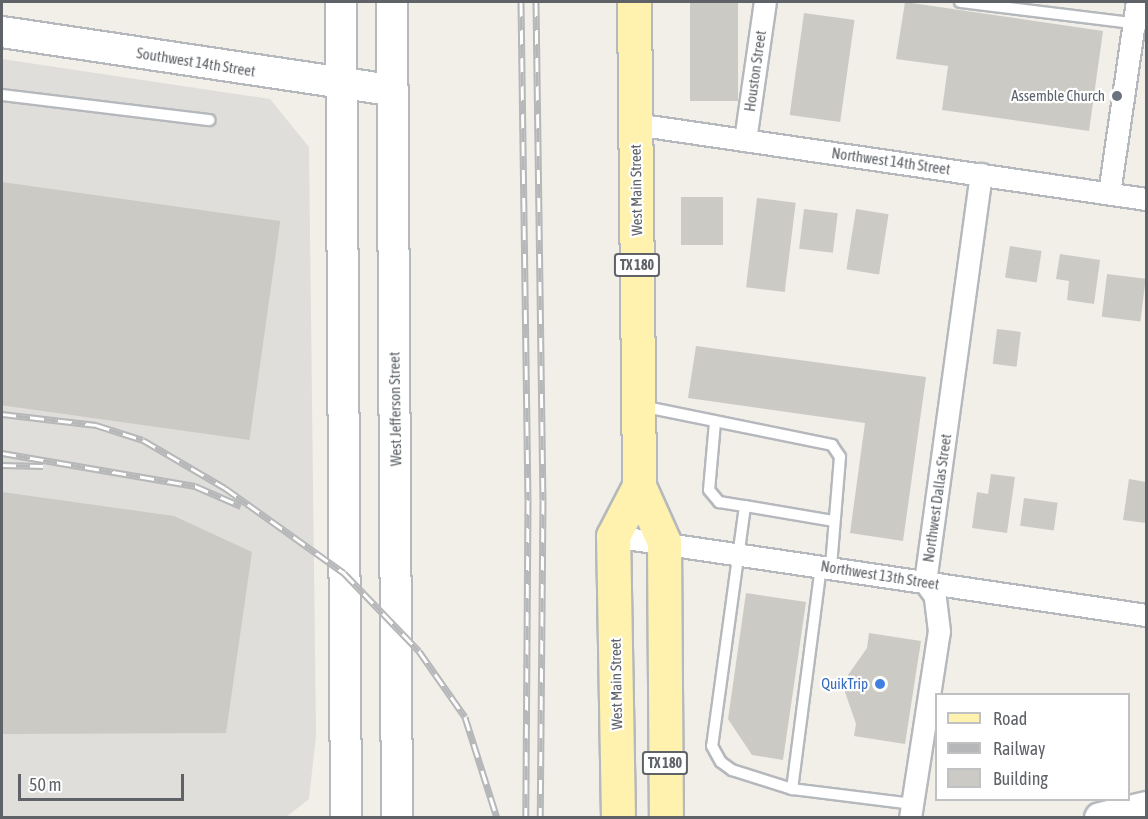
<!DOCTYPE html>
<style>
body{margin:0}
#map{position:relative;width:1148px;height:819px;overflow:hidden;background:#f1efe8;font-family:"Asap Condensed",sans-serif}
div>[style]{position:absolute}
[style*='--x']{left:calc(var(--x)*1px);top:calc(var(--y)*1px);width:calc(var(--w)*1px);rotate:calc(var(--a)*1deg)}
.industrial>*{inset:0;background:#e0deda}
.building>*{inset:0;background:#cccac5;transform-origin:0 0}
.roads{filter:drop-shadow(2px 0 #b5b8bc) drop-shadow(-2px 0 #b5b8bc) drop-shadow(0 2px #b5b8bc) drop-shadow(0 -2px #b5b8bc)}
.lane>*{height:10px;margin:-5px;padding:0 5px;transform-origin:5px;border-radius:5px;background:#fff}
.street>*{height:21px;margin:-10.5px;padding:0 10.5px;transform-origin:10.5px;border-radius:10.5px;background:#fff}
.secondary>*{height:30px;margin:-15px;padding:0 15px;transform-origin:15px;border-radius:15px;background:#fff}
.primary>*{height:33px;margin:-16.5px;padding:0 16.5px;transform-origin:16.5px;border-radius:16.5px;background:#fff2af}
.rail>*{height:7px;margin-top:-3.5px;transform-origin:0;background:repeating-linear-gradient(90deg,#fff 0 14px,#b6b7b8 0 28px);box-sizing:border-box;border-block:2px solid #b6b7b8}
.dots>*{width:16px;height:16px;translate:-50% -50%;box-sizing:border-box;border:3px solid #fff;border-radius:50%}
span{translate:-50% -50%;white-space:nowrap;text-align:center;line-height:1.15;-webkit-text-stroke:4.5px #fff;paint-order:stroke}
.shield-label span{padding:2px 4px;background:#fff;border:2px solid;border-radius:4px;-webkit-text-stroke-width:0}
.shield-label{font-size:14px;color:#5f6368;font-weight:700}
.street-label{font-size:15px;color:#5f6368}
.worship-label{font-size:15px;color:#5b616d}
.right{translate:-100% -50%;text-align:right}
.shop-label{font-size:15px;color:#366cbe}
.frame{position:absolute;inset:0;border:3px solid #5f6368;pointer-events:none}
.legend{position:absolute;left:935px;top:693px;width:195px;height:108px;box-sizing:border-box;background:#fff;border:2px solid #bfc1c3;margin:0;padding:8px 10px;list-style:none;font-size:18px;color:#5f6368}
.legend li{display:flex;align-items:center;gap:12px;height:30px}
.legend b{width:30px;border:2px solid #bfc1c3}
.scale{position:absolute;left:18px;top:774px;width:166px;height:27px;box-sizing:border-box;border:3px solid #5f6368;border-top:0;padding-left:8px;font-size:18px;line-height:21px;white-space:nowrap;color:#5f6368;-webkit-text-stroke:4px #fff;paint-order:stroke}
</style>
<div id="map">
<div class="industrial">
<div style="clip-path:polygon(2px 59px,270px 99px,309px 147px,316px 736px,309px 799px,286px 817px,2px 817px)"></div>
</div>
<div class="building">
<div style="left:690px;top:2px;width:48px;height:99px"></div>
<div style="clip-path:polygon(905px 2px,1103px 31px,1089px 131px,942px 110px,948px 66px,896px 59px)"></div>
<div style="left:804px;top:13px;width:51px;height:103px;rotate:8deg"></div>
<div style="left:2px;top:182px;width:281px;height:221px;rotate:8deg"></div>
<div style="left:681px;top:197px;width:42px;height:48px"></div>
<div style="left:757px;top:198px;width:39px;height:90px;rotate:7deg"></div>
<div style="left:804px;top:209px;width:34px;height:40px;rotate:7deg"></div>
<div style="left:856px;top:209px;width:33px;height:61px;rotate:9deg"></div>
<div style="left:1010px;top:246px;width:32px;height:32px;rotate:9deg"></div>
<div style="clip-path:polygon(1060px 254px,1100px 260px,1094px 304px,1067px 300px,1069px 281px,1056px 279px)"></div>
<div style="left:1107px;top:274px;width:39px;height:43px;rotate:7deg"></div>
<div style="left:997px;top:329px;width:24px;height:35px;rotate:7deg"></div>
<div style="clip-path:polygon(696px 346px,926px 377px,903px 541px,850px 533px,865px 423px,688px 398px)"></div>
<div style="clip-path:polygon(991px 474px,1015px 477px,1007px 533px,972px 528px,977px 492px,988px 494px)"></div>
<div style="clip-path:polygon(1129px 479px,1146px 482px,1146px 523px,1123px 520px)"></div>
<div style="clip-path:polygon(2px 492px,174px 516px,252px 552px,226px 733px,2px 734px)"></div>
<div style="left:1024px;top:498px;width:34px;height:28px;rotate:8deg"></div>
<div style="clip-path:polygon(746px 593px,806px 602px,783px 760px,752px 755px,728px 719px)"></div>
<div style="clip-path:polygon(869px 633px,921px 641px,905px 744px,854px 736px,856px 724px,845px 692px,848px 675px,867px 648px)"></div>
</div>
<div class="roads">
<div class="lane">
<div style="--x:960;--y:2;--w:187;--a:7"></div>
<div style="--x:2;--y:95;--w:209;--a:6.9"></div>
<div style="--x:641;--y:406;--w:195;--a:11.5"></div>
<div style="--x:832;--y:445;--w:14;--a:56"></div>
<div style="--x:840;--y:457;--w:110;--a:94.7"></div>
<div style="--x:715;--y:422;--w:68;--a:95"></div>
<div style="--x:709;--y:490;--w:16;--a:50"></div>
<div style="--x:719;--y:502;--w:26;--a:9"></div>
<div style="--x:745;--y:506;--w:242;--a:97.8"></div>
<div style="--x:712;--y:746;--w:18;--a:61"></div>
<div style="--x:721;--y:762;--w:14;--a:36"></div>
<div style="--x:732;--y:770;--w:63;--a:17.6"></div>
<div style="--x:745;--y:506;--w:90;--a:9.6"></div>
<div style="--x:821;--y:566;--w:225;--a:97.4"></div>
<div style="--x:792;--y:789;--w:121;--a:7.1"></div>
</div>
<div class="street">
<div style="--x:635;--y:124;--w:516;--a:8.35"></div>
<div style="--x:745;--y:140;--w:139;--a:-81.8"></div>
<div style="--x:1109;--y:193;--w:193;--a:-81.7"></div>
<div style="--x:613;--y:536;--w:539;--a:8.43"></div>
<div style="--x:910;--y:818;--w:189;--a:-81.2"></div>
<div style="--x:939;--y:631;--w:35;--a:-97"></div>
<div style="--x:935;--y:596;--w:17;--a:-126"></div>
<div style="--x:925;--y:582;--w:412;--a:-82.2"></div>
</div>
<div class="secondary">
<div style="--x:341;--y:2;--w:816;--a:89.65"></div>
<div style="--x:392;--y:2;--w:816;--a:89.65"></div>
<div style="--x:2;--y:32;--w:393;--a:8.5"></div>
<div style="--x:1100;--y:818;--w:47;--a:-13.4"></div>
</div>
<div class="primary">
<div style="--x:634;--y:2;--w:484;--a:89.4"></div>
<div style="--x:639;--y:486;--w:61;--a:65.9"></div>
<div style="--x:664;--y:542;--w:276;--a:89.6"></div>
<div style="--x:618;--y:818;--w:282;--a:-91"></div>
<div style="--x:613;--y:536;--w:56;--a:-62.5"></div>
</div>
</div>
<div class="rail">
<div style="--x:521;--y:2;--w:498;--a:89.2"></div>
<div style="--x:528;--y:500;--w:318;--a:90.4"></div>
<div style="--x:536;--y:2;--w:498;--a:89.2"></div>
<div style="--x:543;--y:500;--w:318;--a:90.5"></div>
<div style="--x:2;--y:414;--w:95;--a:6.7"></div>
<div style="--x:96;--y:425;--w:49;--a:17.7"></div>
<div style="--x:143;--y:440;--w:95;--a:30.3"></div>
<div style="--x:225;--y:488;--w:146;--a:35.5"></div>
<div style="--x:344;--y:573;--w:108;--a:46.1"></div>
<div style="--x:419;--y:651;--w:80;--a:55.1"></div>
<div style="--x:465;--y:717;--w:106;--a:72.4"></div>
<div style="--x:2;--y:453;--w:196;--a:9.7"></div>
<div style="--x:195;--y:486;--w:50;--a:23.5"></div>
<div style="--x:2;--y:465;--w:41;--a:1.4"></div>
</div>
<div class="dots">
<div style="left:1117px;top:96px;background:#6b7280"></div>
<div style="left:880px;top:684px;background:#3f7fe0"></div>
</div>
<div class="shield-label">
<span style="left:637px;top:265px">TX 180</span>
<span style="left:665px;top:763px">TX 180</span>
</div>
<div class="street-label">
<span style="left:196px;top:62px;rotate:9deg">Southwest 14th Street</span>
<span style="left:755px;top:71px;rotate:-82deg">Houston Street</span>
<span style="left:891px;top:161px;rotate:8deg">Northwest 14th Street</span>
<span style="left:636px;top:190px;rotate:-91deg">West Main Street</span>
<span style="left:395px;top:409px;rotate:-91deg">West Jefferson Street</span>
<span style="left:937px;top:498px;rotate:-82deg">Northwest Dallas Street</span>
<span style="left:880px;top:575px;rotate:9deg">Northwest 13th Street</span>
<span style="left:616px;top:684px;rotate:-91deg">West Main Street</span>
</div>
<div class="worship-label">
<span class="right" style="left:1105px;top:96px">Assemble Church</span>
</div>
<div class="shop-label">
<span class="right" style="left:868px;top:684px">QuikTrip</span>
</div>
<div class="frame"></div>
<ul class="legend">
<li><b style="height:8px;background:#fff2af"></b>Road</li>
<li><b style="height:8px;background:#b6b7b8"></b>Railway</li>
<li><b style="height:16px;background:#cccac5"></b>Building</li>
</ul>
<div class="scale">50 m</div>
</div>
